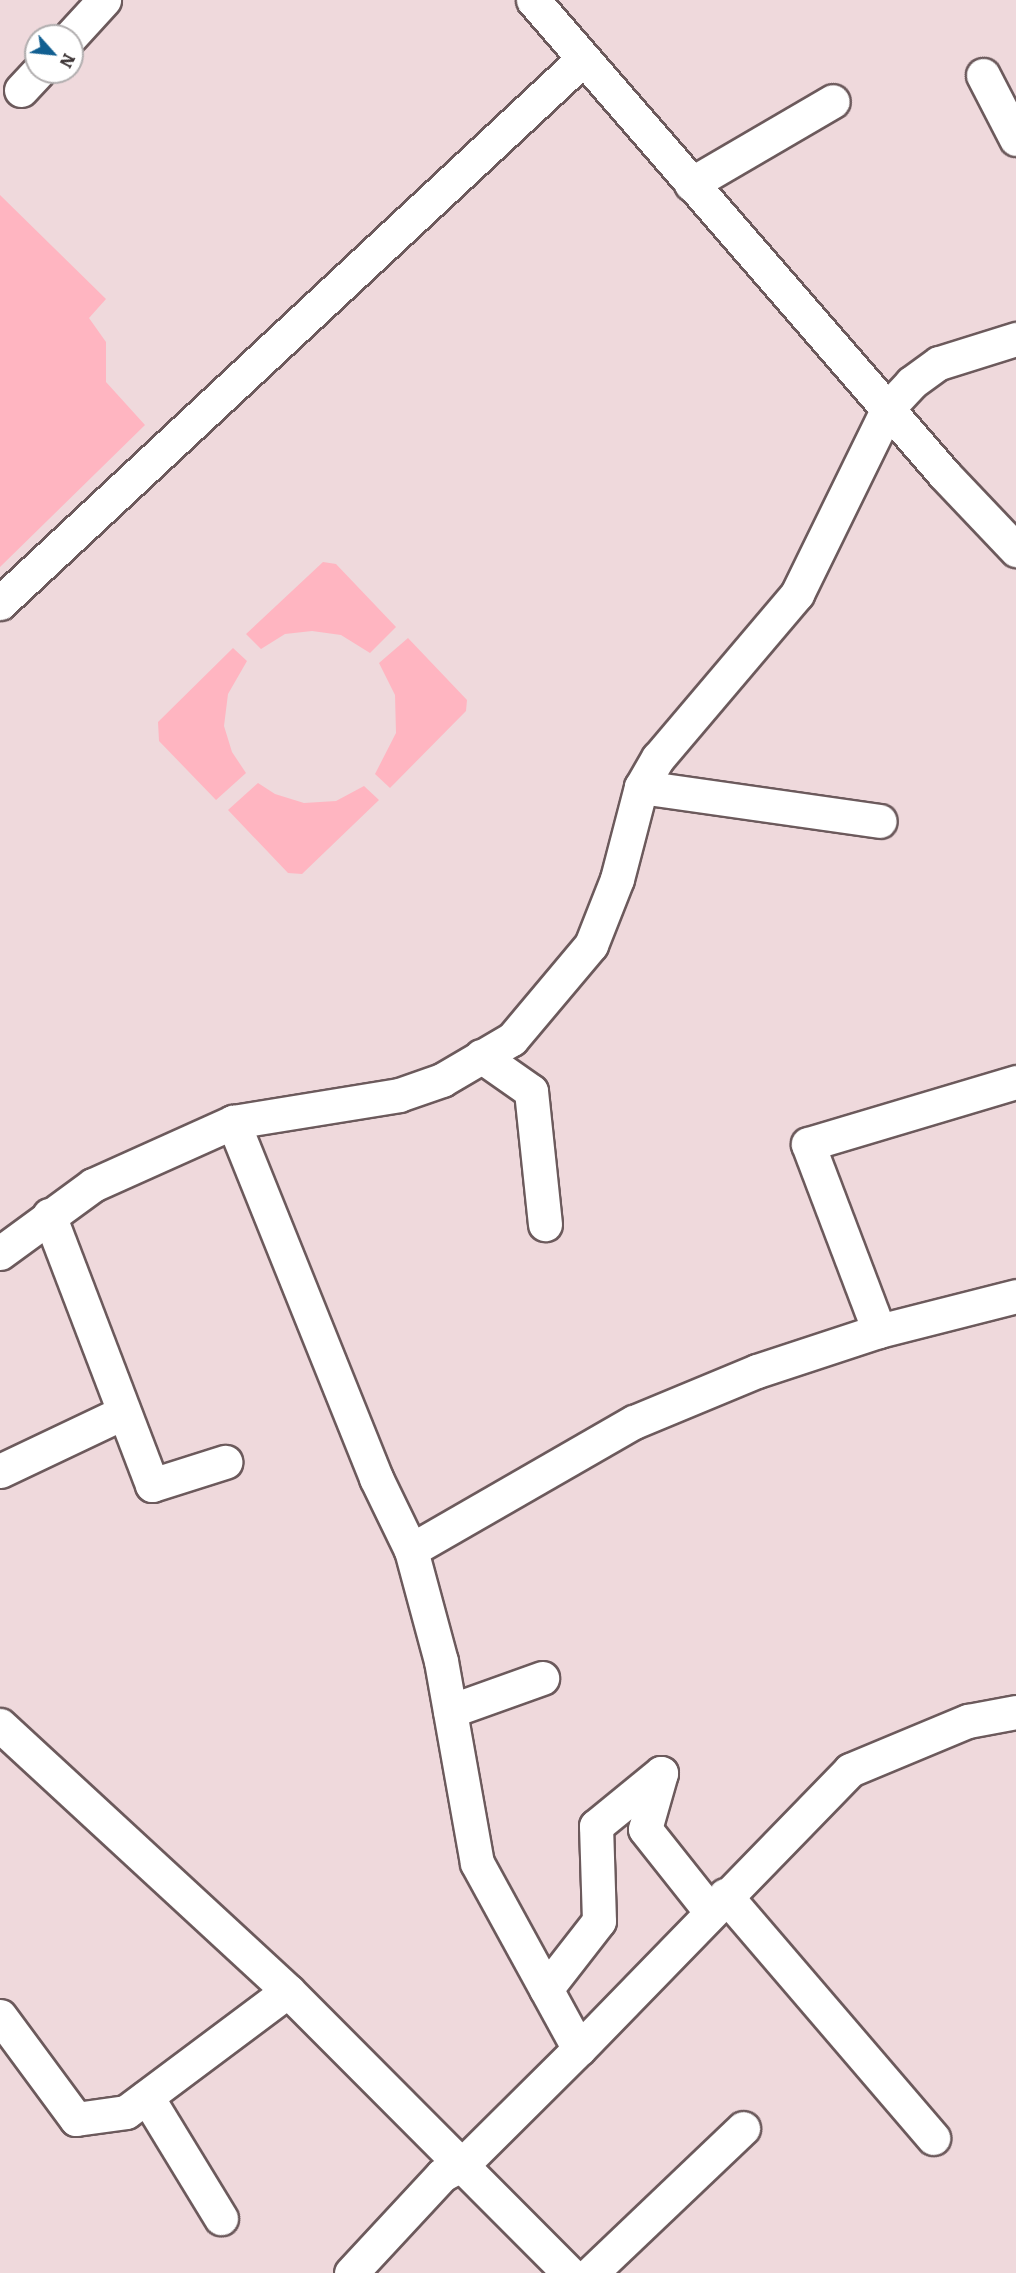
<!DOCTYPE html>
<style>
body{margin:0}
#map{position:relative;width:1016px;height:2273px;overflow:hidden;background:#efd9dc;font-family:Literata,serif}
div>[style]{position:absolute}
[style*='--x']{left:calc(var(--x)*1px);top:calc(var(--y)*1px);width:calc(var(--w)*1px);rotate:calc(var(--a)*1deg)}
.green>*{inset:0;background:#ffb5c1}
.roads{filter:drop-shadow(2px 0 #6c5a5c) drop-shadow(-2px 0 #6c5a5c) drop-shadow(0 2px #6c5a5c) drop-shadow(0 -2px #6c5a5c)}
.minor>*{height:33px;margin:-16.5px;padding:0 16.5px;transform-origin:16.5px;border-radius:16.5px;background:#fff}
.tertiary>*{height:33px;margin:-16.5px;padding:0 16.5px;transform-origin:16.5px;border-radius:16.5px;background:#fff}
span{translate:-50% -50%;white-space:nowrap;text-align:center;line-height:1.15;-webkit-text-stroke:6px #fff;paint-order:stroke}
.north{position:absolute;left:24px;top:24px;width:60px;height:60px;box-sizing:border-box;background:#fff;border:2px solid #b1aeaf;border-radius:50%;rotate:117deg;font-size:16px;font-weight:700;line-height:24px;text-align:center;color:#3d3536}
.north::after{content:'';display:block;margin:auto;width:21px;height:27px;background:#115f91;clip-path:polygon(50% 0,100% 100%,50% 72%,0 100%)}
</style>
<div id="map">
<div class="green">
<div style="clip-path:polygon(0 195px,106px 299px,89px 318px,106px 342px,106px 382px,145px 425px,0 567px)"></div>
<div style="clip-path:polygon(323px 562px,336px 564px,396px 627px,370px 653px,341px 635px,312px 631px,285px 634px,261px 649px,246px 634px)"></div>
<div style="clip-path:polygon(408px 638px,467px 700px,466px 711px,390px 788px,375px 774px,396px 733px,395px 695px,379px 663px)"></div>
<div style="clip-path:polygon(233px 648px,247px 661px,228px 694px,224px 726px,232px 752px,246px 773px,216px 800px,159px 741px,158px 722px)"></div>
<div style="clip-path:polygon(258px 783px,275px 794px,304px 803px,336px 801px,364px 786px,379px 800px,302px 874px,288px 873px,228px 810px)"></div>
</div>
<div class="roads">
<div class="minor">
<div style="--x:71;--y:36;--w:49;--a:-47.5"></div>
<div style="--x:983;--y:75;--w:72;--a:62.7"></div>
<div style="--x:21;--y:90;--w:25;--a:-47"></div>
<div style="--x:691;--y:184;--w:164;--a:-30.3"></div>
<div style="--x:0;--y:603;--w:797;--a:-43.02"></div>
<div style="--x:641;--y:787;--w:241;--a:8.1"></div>
<div style="--x:481;--y:1056;--w:61;--a:35"></div>
<div style="--x:531;--y:1091;--w:134;--a:84"></div>
<div style="--x:233;--y:1122;--w:384;--a:68.1"></div>
<div style="--x:376;--y:1478;--w:80;--a:64.1"></div>
<div style="--x:411;--y:1550;--w:115;--a:74.9"></div>
<div style="--x:441;--y:1661;--w:205;--a:79.9"></div>
<div style="--x:477;--y:1863;--w:212;--a:61.3"></div>
<div style="--x:49;--y:1215;--w:289;--a:69.1"></div>
<div style="--x:152;--y:1485;--w:77;--a:-17.5"></div>
<div style="--x:0;--y:1253;--w:115;--a:-36.2"></div>
<div style="--x:93;--y:1185;--w:154;--a:-24.2"></div>
<div style="--x:233;--y:1122;--w:168;--a:-9.2"></div>
<div style="--x:399;--y:1095;--w:46;--a:-19.2"></div>
<div style="--x:442;--y:1080;--w:81;--a:-30.4"></div>
<div style="--x:512;--y:1039;--w:123;--a:-50"></div>
<div style="--x:591;--y:945;--w:71;--a:-68.5"></div>
<div style="--x:617;--y:879;--w:95;--a:-75.4"></div>
<div style="--x:641;--y:787;--w:34;--a:-60"></div>
<div style="--x:658;--y:758;--w:215;--a:-49.7"></div>
<div style="--x:797;--y:594;--w:207;--a:-63.9"></div>
<div style="--x:888;--y:408;--w:34;--a:-47"></div>
<div style="--x:911;--y:383;--w:34;--a:-36"></div>
<div style="--x:939;--y:363;--w:81;--a:-17.3"></div>
<div style="--x:879;--y:1331;--w:200;--a:-110.8"></div>
<div style="--x:808;--y:1144;--w:217;--a:-16.6"></div>
<div style="--x:0;--y:1471;--w:137;--a:-25.4"></div>
<div style="--x:411;--y:1550;--w:257;--a:-29.9"></div>
<div style="--x:634;--y:1422;--w:133;--a:-22.5"></div>
<div style="--x:757;--y:1371;--w:128;--a:-18.2"></div>
<div style="--x:879;--y:1331;--w:141;--a:-14.3"></div>
<div style="--x:450;--y:1711;--w:98;--a:-19.7"></div>
<div style="--x:0;--y:1725;--w:392;--a:42.7"></div>
<div style="--x:288;--y:1991;--w:398;--a:45.1"></div>
<div style="--x:725;--y:1895;--w:320;--a:49.4"></div>
<div style="--x:546;--y:1989;--w:86;--a:-52.1"></div>
<div style="--x:599;--y:1921;--w:95;--a:-91.8"></div>
<div style="--x:596;--y:1826;--w:84;--a:-39.2"></div>
<div style="--x:661;--y:1773;--w:58;--a:105.9"></div>
<div style="--x:645;--y:1829;--w:105;--a:51.6"></div>
<div style="--x:0;--y:2016;--w:128;--a:53.6"></div>
<div style="--x:76;--y:2119;--w:50;--a:-8"></div>
<div style="--x:126;--y:2112;--w:202;--a:-36.8"></div>
<div style="--x:147;--y:2097;--w:142;--a:58.6"></div>
<div style="--x:351;--y:2273;--w:134;--a:-47.1"></div>
<div style="--x:442;--y:2175;--w:24;--a:-28"></div>
<div style="--x:463;--y:2164;--w:163;--a:-44.8"></div>
<div style="--x:579;--y:2049;--w:389;--a:-45.8"></div>
<div style="--x:850;--y:1770;--w:128;--a:-22.6"></div>
<div style="--x:968;--y:1721;--w:49;--a:-10.6"></div>
<div style="--x:591;--y:2273;--w:210;--a:-43.6"></div>
</div>
<div class="tertiary">
<div style="--x:533;--y:0;--w:627;--a:49.07"></div>
<div style="--x:944;--y:474;--w:105;--a:46.5"></div>
</div>
</div>
<div class="north">N</div>
</div>
